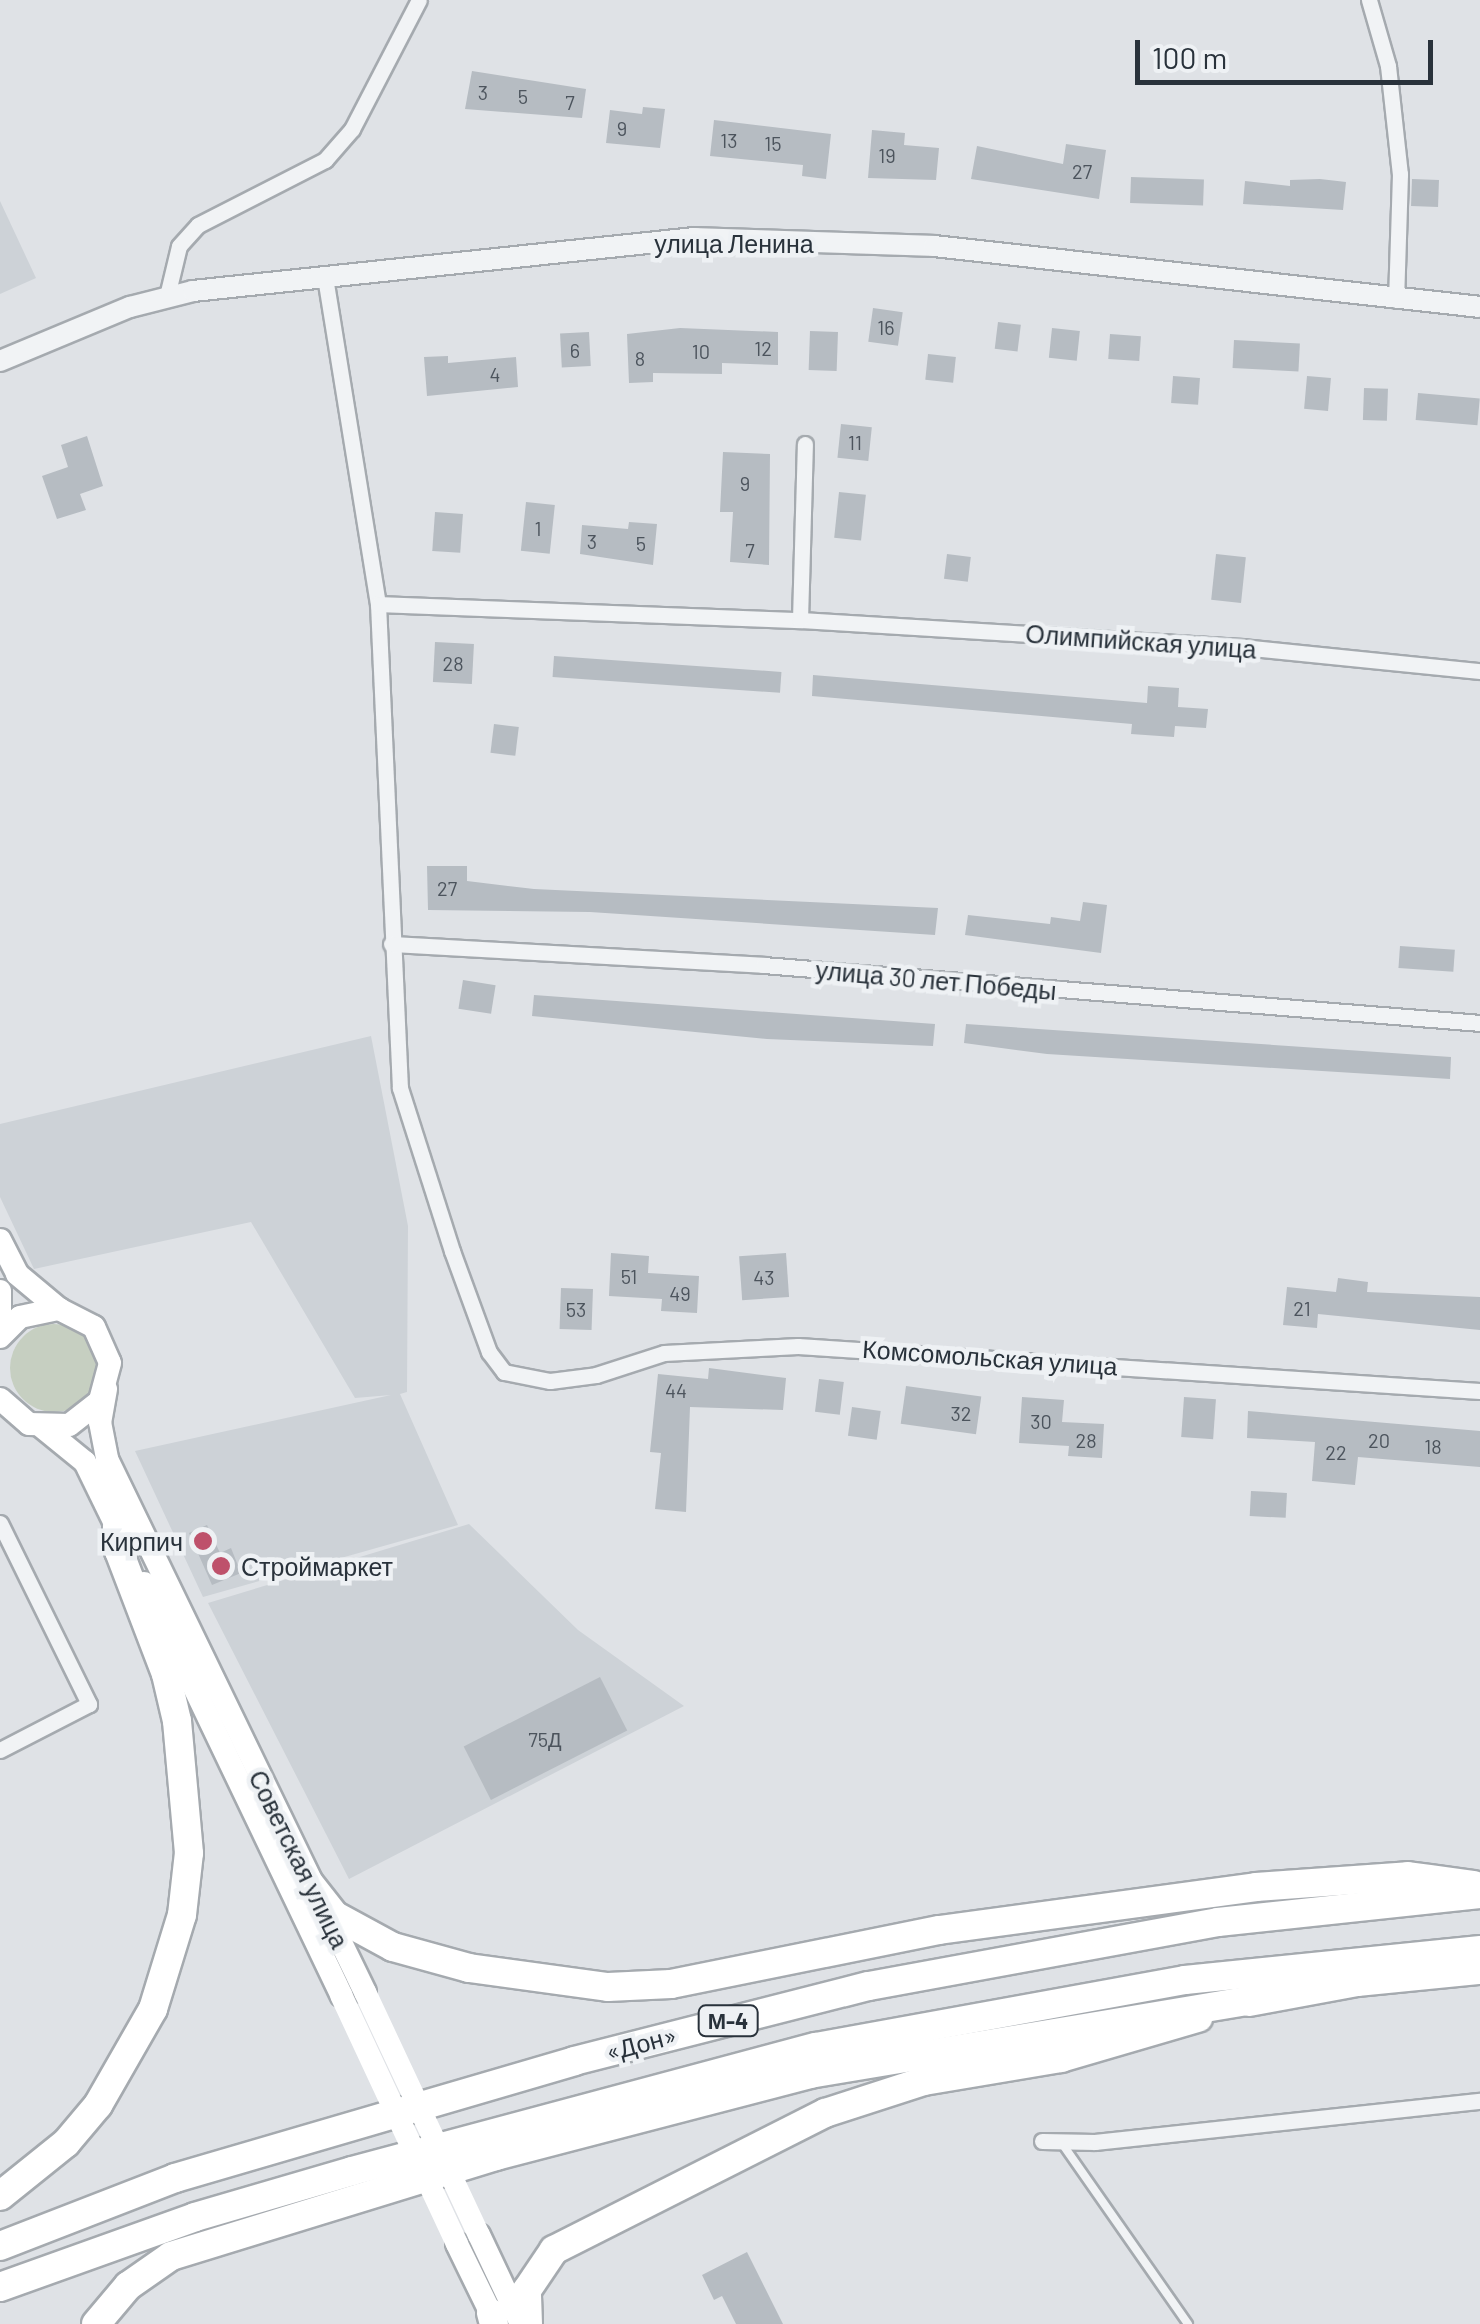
<!DOCTYPE html>
<meta charset="utf-8">
<style>
body{margin:0}
#map{position:relative;width:1480px;height:2324px;overflow:hidden;background:#dfe2e6;font-family:Barlow,sans-serif}
div>[style]{position:absolute}
[style*='--x']{left:calc(var(--x)*1px);top:calc(var(--y)*1px);width:calc(var(--w)*1px);rotate:calc(var(--a)*1deg)}
.built>*{inset:0;background:#cdd2d7}
.green>*{inset:0;background:#c6cfc1}
.round{border-radius:50%}
.building>*{inset:0;background:#b6bcc2;transform-origin:0 0}
.roads{filter:drop-shadow(2px 0 #a5aaaf) drop-shadow(-2px 0 #a5aaaf) drop-shadow(0 2px #a5aaaf) drop-shadow(0 -2px #a5aaaf)}
.service>*{height:8px;margin:-4px;padding:0 4px;transform-origin:4px;border-radius:4px;background:#f1f3f5}
.minor>*{height:15px;margin:-7.5px;padding:0 7.5px;transform-origin:7.5px;border-radius:7.5px;background:#f1f3f5}
.tertiary>*{height:20px;margin:-10px;padding:0 10px;transform-origin:10px;border-radius:10px;background:#f1f3f5}
.secondary>*{height:22px;margin:-11px;padding:0 11px;transform-origin:11px;border-radius:11px;background:#fff}
.motorway>*{height:28px;margin:-14px;padding:0 14px;transform-origin:14px;border-radius:14px;background:#fff}
.secondary-bridge>*{height:22px;margin:-11px;padding:0 11px;transform-origin:11px;border-radius:11px;background:#fff}
.dots>*{width:28px;height:28px;translate:-50% -50%;box-sizing:border-box;border:5px solid #eef1f4;border-radius:50%}
span{translate:-50% -50%;white-space:nowrap;text-align:center;line-height:1.15;-webkit-text-stroke:9px #eef1f4;paint-order:stroke}
.number-label{font-size:20px;color:#4c545d}
.number-label span{-webkit-text-stroke-width:0}
.shield-label span{padding:2px 8px;background:#eef1f4;border:2px solid;border-radius:8px;-webkit-text-stroke-width:0}
.shield-label{font-size:22px;color:#29323b;font-weight:700}
.street-label{font-size:25px;color:#29323b}
.poi-label{font-size:25px;color:#29323b}
.right{translate:-100% -50%;text-align:right}
.left{translate:0 -50%;text-align:left}
.scale{position:absolute;left:1135px;top:40px;width:298px;height:45px;box-sizing:border-box;border:5px solid #29323b;border-top:0;padding-left:12px;font-size:30px;line-height:35px;white-space:nowrap;color:#29323b;-webkit-text-stroke:8px #eef1f4;paint-order:stroke}
</style>
<div id="map">
<div class="built">
<div style="clip-path:polygon(0 201px,36px 278px,0 294px)"></div>
<div style="clip-path:polygon(371px 1036px,408px 1226px,407px 1392px,400px 1394px,458px 1525px,203px 1597px,135px 1451px,391px 1395px,355px 1398px,251px 1222px,34px 1269px,0 1197px,0 1124px)"></div>
<div style="clip-path:polygon(469px 1524px,578px 1630px,684px 1706px,349px 1879px,208px 1603px)"></div>
</div>
<div class="green">
<div class="round" style="left:10px;top:1324px;width:88px;height:88px"></div>
</div>
<div class="building">
<div style="clip-path:polygon(472px 71px,586px 89px,582px 118px,465px 109px)"></div>
<div style="clip-path:polygon(643px 107px,665px 109px,660px 148px,606px 143px,610px 110px,642px 114px)"></div>
<div style="clip-path:polygon(714px 120px,831px 134px,826px 179px,802px 176px,803px 165px,710px 156px)"></div>
<div style="clip-path:polygon(872px 130px,905px 133px,904px 145px,939px 148px,936px 180px,868px 178px)"></div>
<div style="clip-path:polygon(1066px 144px,1106px 150px,1099px 199px,971px 179px,977px 146px,1063px 164px)"></div>
<div style="left:1131px;top:177px;width:73px;height:26px;rotate:2deg"></div>
<div style="clip-path:polygon(1320px 179px,1346px 182px,1343px 210px,1243px 204px,1245px 181px,1290px 186px,1290px 180px)"></div>
<div style="left:1412px;top:179px;width:27px;height:27px;rotate:2deg"></div>
<div style="left:873px;top:308px;width:30px;height:34px;rotate:8deg"></div>
<div style="left:998px;top:322px;width:23px;height:27px;rotate:7deg"></div>
<div style="clip-path:polygon(680px 328px,778px 332px,778px 365px,722px 363px,722px 374px,653px 373px,653px 382px,629px 383px,627px 334px)"></div>
<div style="left:1052px;top:328px;width:28px;height:30px;rotate:6deg"></div>
<div style="left:810px;top:331px;width:28px;height:39px;rotate:2deg"></div>
<div style="left:589px;top:332px;width:34px;height:29px;rotate:87deg"></div>
<div style="left:1110px;top:334px;width:31px;height:25px;rotate:4deg"></div>
<div style="left:1234px;top:340px;width:66px;height:28px;rotate:3deg"></div>
<div style="left:928px;top:354px;width:28px;height:26px;rotate:6deg"></div>
<div style="clip-path:polygon(448px 356px,448px 363px,516px 357px,518px 387px,427px 396px,424px 357px)"></div>
<div style="left:1173px;top:376px;width:27px;height:27px;rotate:4deg"></div>
<div style="left:1307px;top:376px;width:24px;height:33px;rotate:5deg"></div>
<div style="left:1364px;top:388px;width:24px;height:32px;rotate:2deg"></div>
<div style="left:1418px;top:393px;width:62px;height:27px;rotate:5deg"></div>
<div style="left:841px;top:424px;width:31px;height:34px;rotate:6deg"></div>
<div style="clip-path:polygon(87px 436px,103px 486px,80px 494px,86px 510px,57px 519px,42px 476px,68px 467px,61px 445px)"></div>
<div style="clip-path:polygon(723px 452px,770px 454px,769px 565px,730px 562px,733px 512px,720px 512px)"></div>
<div style="left:839px;top:492px;width:27px;height:46px;rotate:6deg"></div>
<div style="left:526px;top:502px;width:29px;height:49px;rotate:6deg"></div>
<div style="left:435px;top:512px;width:28px;height:39px;rotate:4deg"></div>
<div style="clip-path:polygon(629px 522px,657px 524px,653px 565px,580px 554px,582px 525px,628px 529px)"></div>
<div style="left:947px;top:554px;width:24px;height:25px;rotate:7deg"></div>
<div style="left:1216px;top:554px;width:30px;height:46px;rotate:6deg"></div>
<div style="left:435px;top:642px;width:39px;height:40px;rotate:3deg"></div>
<div style="left:554px;top:656px;width:228px;height:21px;rotate:4deg"></div>
<div style="clip-path:polygon(813px 675px,1147px 703px,1148px 686px,1179px 688px,1178px 707px,1208px 709px,1206px 728px,1175px 726px,1174px 737px,1131px 734px,1132px 724px,812px 696px)"></div>
<div style="left:494px;top:724px;width:25px;height:29px;rotate:7deg"></div>
<div style="clip-path:polygon(427px 866px,467px 866px,467px 881px,534px 889px,938px 908px,935px 935px,590px 912px,428px 910px)"></div>
<div style="clip-path:polygon(1083px 902px,1107px 905px,1101px 953px,965px 935px,968px 915px,1050px 924px,1051px 917px,1080px 921px)"></div>
<div style="left:1400px;top:946px;width:55px;height:22px;rotate:4deg"></div>
<div style="left:463px;top:980px;width:33px;height:29px;rotate:9deg"></div>
<div style="clip-path:polygon(534px 995px,935px 1024px,933px 1046px,767px 1039px,532px 1016px)"></div>
<div style="clip-path:polygon(966px 1024px,1451px 1057px,1450px 1079px,1047px 1054px,964px 1043px)"></div>
<div style="clip-path:polygon(611px 1253px,649px 1256px,648px 1273px,699px 1276px,697px 1313px,661px 1311px,662px 1299px,609px 1296px)"></div>
<div style="left:786px;top:1253px;width:44px;height:47px;rotate:86deg"></div>
<div style="clip-path:polygon(1338px 1278px,1368px 1282px,1367px 1292px,1480px 1297px,1480px 1330px,1318px 1314px,1317px 1328px,1283px 1325px,1287px 1287px,1336px 1292px)"></div>
<div style="left:561px;top:1288px;width:32px;height:41px;rotate:2deg"></div>
<div style="clip-path:polygon(709px 1368px,786px 1378px,783px 1410px,690px 1407px,686px 1512px,655px 1509px,661px 1453px,650px 1452px,658px 1374px,708px 1379px)"></div>
<div style="left:819px;top:1379px;width:25px;height:33px;rotate:7deg"></div>
<div style="left:906px;top:1386px;width:76px;height:38px;rotate:8deg"></div>
<div style="clip-path:polygon(1022px 1397px,1064px 1400px,1062px 1422px,1104px 1424px,1102px 1458px,1068px 1456px,1069px 1446px,1019px 1443px)"></div>
<div style="left:1184px;top:1397px;width:32px;height:40px;rotate:4deg"></div>
<div style="left:852px;top:1407px;width:29px;height:29px;rotate:8deg"></div>
<div style="clip-path:polygon(1248px 1411px,1480px 1431px,1480px 1467px,1358px 1457px,1355px 1485px,1312px 1481px,1315px 1442px,1247px 1438px)"></div>
<div style="left:1251px;top:1491px;width:36px;height:25px;rotate:3deg"></div>
<div style="clip-path:polygon(207px 1525px,220px 1553px,231px 1548px,241px 1573px,212px 1585px,189px 1533px)"></div>
<div style="left:600px;top:1677px;width:60px;height:153px;rotate:63deg"></div>
<div style="clip-path:polygon(747px 2252px,783px 2324px,736px 2324px,722px 2296px,714px 2300px,702px 2275px)"></div>
</div>
<div class="roads">
<div class="service">
<div style="--x:1061;--y:2142;--w:222;--a:55.1"></div>
</div>
<div class="minor">
<div style="--x:1369;--y:0;--w:69;--a:73.9"></div>
<div style="--x:1388;--y:66;--w:109;--a:83.7"></div>
<div style="--x:1400;--y:174;--w:126;--a:91.8"></div>
<div style="--x:325;--y:277;--w:331;--a:80.8"></div>
<div style="--x:378;--y:604;--w:484;--a:87.4"></div>
<div style="--x:400;--y:1088;--w:171;--a:72.3"></div>
<div style="--x:452;--y:1251;--w:108;--a:69.9"></div>
<div style="--x:489;--y:1352;--w:25;--a:53"></div>
<div style="--x:504;--y:1372;--w:47;--a:11.1"></div>
<div style="--x:550;--y:1381;--w:46;--a:-7.4"></div>
<div style="--x:596;--y:1375;--w:71;--a:-17.9"></div>
<div style="--x:664;--y:1353;--w:134;--a:-3"></div>
<div style="--x:798;--y:1346;--w:683;--a:3.78"></div>
<div style="--x:167;--y:296;--w:51;--a:-76.5"></div>
<div style="--x:179;--y:246;--w:28;--a:-48"></div>
<div style="--x:198;--y:225;--w:143;--a:-27.1"></div>
<div style="--x:325;--y:160;--w:41;--a:-48.9"></div>
<div style="--x:352;--y:129;--w:145;--a:-62.6"></div>
<div style="--x:378;--y:604;--w:422;--a:2.2"></div>
<div style="--x:800;--y:620;--w:443;--a:3.5"></div>
<div style="--x:1242;--y:647;--w:239;--a:5.8"></div>
<div style="--x:800;--y:620;--w:176;--a:-88.4"></div>
<div style="--x:391;--y:944;--w:373;--a:3.2"></div>
<div style="--x:763;--y:965;--w:719;--a:4.62"></div>
<div style="--x:0;--y:1523;--w:202;--a:63.8"></div>
<div style="--x:89;--y:1704;--w:100;--a:152.7"></div>
<div style="--x:1042;--y:2141;--w:53;--a:1.1"></div>
<div style="--x:1095;--y:2142;--w:387;--a:-6.1"></div>
</div>
<div class="tertiary">
<div style="--x:0;--y:361;--w:141;--a:-22.6"></div>
<div style="--x:130;--y:307;--w:65;--a:-14.3"></div>
<div style="--x:193;--y:291;--w:505;--a:-6.03"></div>
<div style="--x:695;--y:238;--w:239;--a:1.9"></div>
<div style="--x:934;--y:246;--w:549;--a:6.37"></div>
</div>
<div class="secondary">
<div style="--x:0;--y:1240;--w:38;--a:63"></div>
<div style="--x:17;--y:1274;--w:55;--a:39.8"></div>
<div style="--x:0;--y:1291;--w:37;--a:90"></div>
<div style="--x:0;--y:1337;--w:28;--a:-45"></div>
<div style="--x:20;--y:1317;--w:40;--a:-12"></div>
<div style="--x:59;--y:1309;--w:39;--a:27"></div>
<div style="--x:94;--y:1327;--w:39;--a:66"></div>
<div style="--x:110;--y:1363;--w:39;--a:105"></div>
<div style="--x:100;--y:1401;--w:39;--a:142"></div>
<div style="--x:69;--y:1425;--w:40;--a:-178.6"></div>
<div style="--x:29;--y:1424;--w:38;--a:-139"></div>
<div style="--x:106;--y:1389;--w:34;--a:100"></div>
<div style="--x:100;--y:1422;--w:38;--a:79"></div>
<div style="--x:107;--y:1459;--w:592;--a:64.17"></div>
<div style="--x:42;--y:1427;--w:55;--a:39.1"></div>
<div style="--x:85;--y:1462;--w:87;--a:64"></div>
<div style="--x:144;--y:1583;--w:457;--a:64.4"></div>
<div style="--x:479;--y:2235;--w:98;--a:64.7"></div>
<div style="--x:457;--y:2244;--w:89;--a:64"></div>
</div>
<div class="motorway">
<div style="--x:310;--y:1884;--w:39;--a:52"></div>
<div style="--x:334;--y:1915;--w:67;--a:28.5"></div>
<div style="--x:393;--y:1947;--w:79;--a:15.4"></div>
<div style="--x:469;--y:1968;--w:140;--a:7.8"></div>
<div style="--x:608;--y:1987;--w:63;--a:-2.7"></div>
<div style="--x:671;--y:1984;--w:273;--a:-11.4"></div>
<div style="--x:939;--y:1930;--w:320;--a:-7.7"></div>
<div style="--x:1256;--y:1887;--w:152;--a:-4.1"></div>
<div style="--x:1408;--y:1876;--w:67;--a:7.8"></div>
<div style="--x:1249;--y:2002;--w:110;--a:-10.5"></div>
<div style="--x:1357;--y:1982;--w:124;--a:-5.6"></div>
<div style="--x:0;--y:2196;--w:85;--a:-38.8"></div>
<div style="--x:66;--y:2143;--w:50;--a:-49.9"></div>
<div style="--x:98;--y:2105;--w:111;--a:-60.2"></div>
<div style="--x:153;--y:2009;--w:98;--a:-72.9"></div>
<div style="--x:182;--y:1915;--w:62;--a:-83.6"></div>
<div style="--x:189;--y:1853;--w:133;--a:-95.2"></div>
<div style="--x:177;--y:1721;--w:48;--a:-103.2"></div>
<div style="--x:166;--y:1674;--w:132;--a:-110.9"></div>
<div style="--x:119;--y:1551;--w:24;--a:-95"></div>
<div style="--x:0;--y:2246;--w:188;--a:-21.2"></div>
<div style="--x:175;--y:2178;--w:416;--a:-16.3"></div>
<div style="--x:574;--y:2061;--w:304;--a:-14.3"></div>
<div style="--x:869;--y:1986;--w:355;--a:-10.4"></div>
<div style="--x:1218;--y:1922;--w:263;--a:-6.1"></div>
<div style="--x:0;--y:2287;--w:207;--a:-19.7"></div>
<div style="--x:195;--y:2217;--w:164;--a:-16.3"></div>
<div style="--x:352;--y:2171;--w:480;--a:-15"></div>
<div style="--x:816;--y:2047;--w:375;--a:-10.3"></div>
<div style="--x:1185;--y:1980;--w:297;--a:-5.8"></div>
<div style="--x:491;--y:2313;--w:11;--a:75"></div>
<div style="--x:96;--y:2324;--w:50;--a:-49.9"></div>
<div style="--x:128;--y:2286;--w:52;--a:-34.9"></div>
<div style="--x:171;--y:2256;--w:340;--a:-17.1"></div>
<div style="--x:496;--y:2156;--w:325;--a:-14.6"></div>
<div style="--x:810;--y:2074;--w:458;--a:-9.5"></div>
<div style="--x:528;--y:2324;--w:34;--a:-92"></div>
<div style="--x:527;--y:2290;--w:48;--a:-56"></div>
<div style="--x:554;--y:2250;--w:304;--a:-26.8"></div>
<div style="--x:825;--y:2113;--w:104;--a:-17.9"></div>
<div style="--x:924;--y:2081;--w:139;--a:-9.5"></div>
<div style="--x:1061;--y:2058;--w:143;--a:-16.3"></div>
</div>
</div>
<div class="secondary-bridge">
<div style="--x:365;--y:1992;--w:268;--a:64.9"></div>
<div style="--x:341;--y:1995;--w:275;--a:65"></div>
</div>
<div class="dots">
<div style="left:203px;top:1541px;background:#be516b"></div>
<div style="left:221px;top:1566px;background:#be516b"></div>
</div>
<div class="number-label">
<span style="left:483px;top:92px">3</span>
<span style="left:523px;top:96px">5</span>
<span style="left:570px;top:102px">7</span>
<span style="left:622px;top:128px">9</span>
<span style="left:729px;top:140px">13</span>
<span style="left:773px;top:143px">15</span>
<span style="left:887px;top:155px">19</span>
<span style="left:1082px;top:171px">27</span>
<span style="left:886px;top:327px">16</span>
<span style="left:763px;top:348px">12</span>
<span style="left:575px;top:350px">6</span>
<span style="left:701px;top:351px">10</span>
<span style="left:640px;top:358px">8</span>
<span style="left:495px;top:374px">4</span>
<span style="left:855px;top:442px">11</span>
<span style="left:745px;top:483px">9</span>
<span style="left:538px;top:528px">1</span>
<span style="left:592px;top:541px">3</span>
<span style="left:641px;top:543px">5</span>
<span style="left:750px;top:550px">7</span>
<span style="left:453px;top:663px">28</span>
<span style="left:447px;top:888px">27</span>
<span style="left:629px;top:1276px">51</span>
<span style="left:764px;top:1277px">43</span>
<span style="left:680px;top:1293px">49</span>
<span style="left:1302px;top:1308px">21</span>
<span style="left:576px;top:1309px">53</span>
<span style="left:676px;top:1390px">44</span>
<span style="left:961px;top:1413px">32</span>
<span style="left:1041px;top:1421px">30</span>
<span style="left:1086px;top:1440px">28</span>
<span style="left:1379px;top:1440px">20</span>
<span style="left:1433px;top:1446px">18</span>
<span style="left:1336px;top:1452px">22</span>
<span style="left:545px;top:1739px">75Д</span>
</div>
<div class="shield-label">
<span style="left:728px;top:2021px">М-4</span>
</div>
<div class="street-label">
<span style="left:734px;top:243px">улица Ленина</span>
<span style="left:1141px;top:641px;rotate:4deg">Олимпийская улица</span>
<span style="left:936px;top:980px;rotate:5deg">улица 30 лет Победы</span>
<span style="left:990px;top:1357px;rotate:4deg">Комсомольская улица</span>
<span style="left:299px;top:1859px;rotate:64deg">Советская улица</span>
<span style="left:641px;top:2043px;rotate:-15deg">«Дон»</span>
</div>
<div class="poi-label">
<span class="right" style="left:183px;top:1541px">Кирпич</span>
<span class="left" style="left:241px;top:1566px">Строймаркет</span>
</div>
<div class="scale">100 m</div>
</div>
